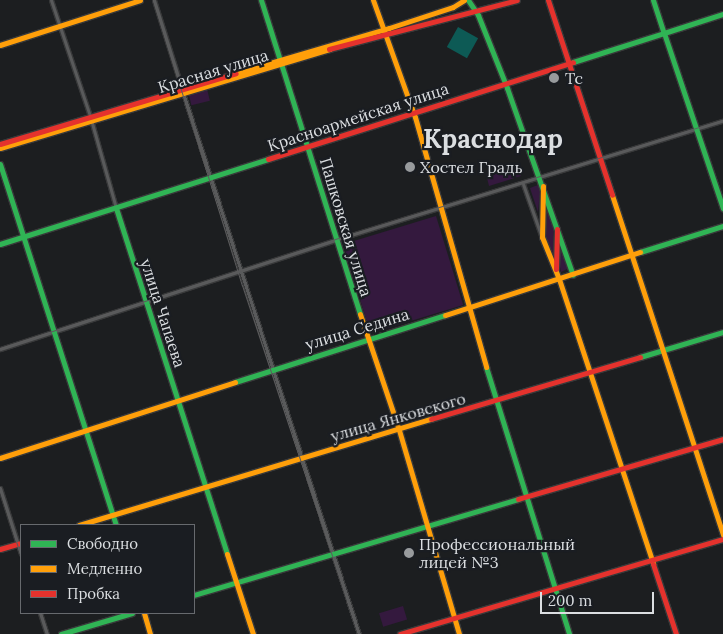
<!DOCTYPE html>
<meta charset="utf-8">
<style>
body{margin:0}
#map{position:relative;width:723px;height:634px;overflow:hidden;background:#1c1e20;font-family:Lora,serif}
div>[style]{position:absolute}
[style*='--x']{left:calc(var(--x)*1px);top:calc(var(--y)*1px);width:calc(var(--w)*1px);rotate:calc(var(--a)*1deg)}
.green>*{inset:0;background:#34193e;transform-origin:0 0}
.water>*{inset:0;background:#0d5a55;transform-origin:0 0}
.roads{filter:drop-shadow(1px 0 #38393a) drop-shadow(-1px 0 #38393a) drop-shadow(0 1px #38393a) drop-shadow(0 -1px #38393a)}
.street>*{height:3px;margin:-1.5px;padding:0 1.5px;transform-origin:1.5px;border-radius:1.5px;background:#595a5b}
.fast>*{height:5px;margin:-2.5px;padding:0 2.5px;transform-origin:2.5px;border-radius:2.5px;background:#30b455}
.slow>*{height:5px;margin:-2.5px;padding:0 2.5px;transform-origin:2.5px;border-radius:2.5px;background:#ff9f0a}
.jam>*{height:5px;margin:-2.5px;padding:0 2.5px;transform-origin:2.5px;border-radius:2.5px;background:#e5322d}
.tram>*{height:1px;margin:-0.5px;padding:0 0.5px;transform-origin:0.5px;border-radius:0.5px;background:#5c5c5d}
.dots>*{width:14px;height:14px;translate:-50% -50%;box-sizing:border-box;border:2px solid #1a1d22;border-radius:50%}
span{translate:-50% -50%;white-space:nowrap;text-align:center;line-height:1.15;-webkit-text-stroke:4.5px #1a1d22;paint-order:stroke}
.street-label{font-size:16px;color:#dbdee1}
.poi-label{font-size:16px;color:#dbdee1}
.left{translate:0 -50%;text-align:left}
.town-label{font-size:26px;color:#dbdee1;font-weight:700}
.legend{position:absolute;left:20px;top:524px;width:175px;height:90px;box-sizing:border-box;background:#1a1d22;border:1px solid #676a6e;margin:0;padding:6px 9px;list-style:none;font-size:15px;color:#dbdee1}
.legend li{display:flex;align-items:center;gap:10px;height:25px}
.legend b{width:25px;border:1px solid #676a6e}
.scale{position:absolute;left:540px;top:592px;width:114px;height:22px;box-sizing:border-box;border:2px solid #dbdee1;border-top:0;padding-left:6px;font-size:15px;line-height:18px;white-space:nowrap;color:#dbdee1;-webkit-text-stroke:4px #1a1d22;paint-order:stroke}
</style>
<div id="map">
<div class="green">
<div style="left:207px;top:89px;width:12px;height:19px;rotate:76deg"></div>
<div style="clip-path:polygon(518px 166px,521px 176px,489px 186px,486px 174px)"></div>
<div style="clip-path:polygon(538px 185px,540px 192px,538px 212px,530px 188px)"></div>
<div style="clip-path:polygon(546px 206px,554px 226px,553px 253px,544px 234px)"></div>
<div style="left:436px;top:216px;width:93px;height:97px;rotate:73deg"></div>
<div style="clip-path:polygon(560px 246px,569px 268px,561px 272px,559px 263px)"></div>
<div style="left:403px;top:606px;width:14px;height:25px;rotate:73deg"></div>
</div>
<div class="water">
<div style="left:458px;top:27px;width:23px;height:23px;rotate:29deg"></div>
</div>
<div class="roads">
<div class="street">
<div style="--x:51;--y:0;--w:122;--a:71.4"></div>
<div style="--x:90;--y:116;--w:96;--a:74.2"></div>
<div style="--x:154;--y:0;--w:93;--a:72.5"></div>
<div style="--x:183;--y:93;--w:569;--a:71.98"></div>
<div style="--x:523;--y:184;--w:54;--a:70.6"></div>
<div style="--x:0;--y:349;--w:352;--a:-18"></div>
<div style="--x:335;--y:240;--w:406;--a:-17.1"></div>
<div style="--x:0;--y:488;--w:69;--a:72.3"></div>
<div style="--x:40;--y:613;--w:22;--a:72"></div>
</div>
<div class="fast">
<div style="--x:261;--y:0;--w:329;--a:72.5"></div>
<div style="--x:468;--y:0;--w:18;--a:56"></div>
<div style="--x:478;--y:15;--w:79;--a:68.3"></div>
<div style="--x:507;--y:88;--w:198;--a:70.6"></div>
<div style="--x:653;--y:0;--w:35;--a:72"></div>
<div style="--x:664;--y:33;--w:62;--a:-17.9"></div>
<div style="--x:573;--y:62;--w:96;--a:-17.7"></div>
<div style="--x:664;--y:33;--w:185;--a:71.4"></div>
<div style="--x:0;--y:164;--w:379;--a:72.2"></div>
<div style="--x:116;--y:208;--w:363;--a:72.2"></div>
<div style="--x:0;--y:244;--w:281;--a:-17.6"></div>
<div style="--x:640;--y:252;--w:87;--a:-17.4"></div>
<div style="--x:640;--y:357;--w:87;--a:-16.8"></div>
<div style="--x:486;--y:367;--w:280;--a:72.7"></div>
<div style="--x:235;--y:382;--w:220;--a:-17.7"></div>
<div style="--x:194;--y:595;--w:338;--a:-16.5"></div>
<div style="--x:61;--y:634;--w:74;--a:-16.5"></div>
</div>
<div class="slow">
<div style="--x:373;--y:0;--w:124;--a:70.3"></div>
<div style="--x:415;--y:117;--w:260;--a:74.1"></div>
<div style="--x:0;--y:45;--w:147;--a:-17.8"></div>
<div style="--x:236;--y:73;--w:159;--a:-16.4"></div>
<div style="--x:389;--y:28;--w:67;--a:-18.2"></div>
<div style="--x:453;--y:7;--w:13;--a:-32"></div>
<div style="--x:0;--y:148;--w:344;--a:-16.7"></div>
<div style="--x:543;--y:186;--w:51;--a:91.1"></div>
<div style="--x:542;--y:237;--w:45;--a:68"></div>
<div style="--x:559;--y:279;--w:300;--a:71.7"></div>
<div style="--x:612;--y:195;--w:358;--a:71.9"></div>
<div style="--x:360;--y:314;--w:122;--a:71.4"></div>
<div style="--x:399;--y:430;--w:213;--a:73.6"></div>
<div style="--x:445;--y:315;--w:205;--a:-17.9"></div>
<div style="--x:0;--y:458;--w:247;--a:-17.9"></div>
<div style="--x:79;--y:525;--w:368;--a:-16.8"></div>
<div style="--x:227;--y:554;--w:84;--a:72"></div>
<div style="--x:144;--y:613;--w:22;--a:74"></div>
</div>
<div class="jam">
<div style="--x:548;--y:0;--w:205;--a:71.8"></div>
<div style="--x:329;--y:49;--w:194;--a:-14.6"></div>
<div style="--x:0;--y:144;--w:246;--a:-16.7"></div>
<div style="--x:268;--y:159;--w:320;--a:-17.6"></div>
<div style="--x:556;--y:269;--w:40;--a:-88.6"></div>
<div style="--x:431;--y:419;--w:218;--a:-16.5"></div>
<div style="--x:518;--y:499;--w:214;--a:-16.3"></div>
<div style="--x:0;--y:549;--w:22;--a:-16"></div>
<div style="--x:653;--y:564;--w:74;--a:71.8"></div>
<div style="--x:400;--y:634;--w:337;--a:-16.4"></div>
</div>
</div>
<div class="tram">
<div style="--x:153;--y:0;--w:299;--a:72.7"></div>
<div style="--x:242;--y:285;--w:368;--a:71.6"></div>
<div style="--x:0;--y:348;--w:352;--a:-18"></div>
<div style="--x:335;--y:239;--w:406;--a:-17.1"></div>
<div style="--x:0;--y:491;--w:69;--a:72.3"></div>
<div style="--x:41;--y:613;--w:22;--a:72"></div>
</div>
<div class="dots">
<div style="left:554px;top:78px;background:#989b9d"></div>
<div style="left:410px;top:167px;background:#989b9d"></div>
<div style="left:409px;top:553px;background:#989b9d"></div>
</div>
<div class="street-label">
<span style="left:213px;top:71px;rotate:-17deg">Красная улица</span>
<span style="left:358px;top:117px;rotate:-18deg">Красноармейская улица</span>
<span style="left:346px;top:227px;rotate:73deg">Пашковская улица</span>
<span style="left:163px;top:313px;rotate:72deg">улица Чапаева</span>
<span style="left:357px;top:329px;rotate:-17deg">улица Седина</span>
<span style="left:398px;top:417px;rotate:-16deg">улица Янковского</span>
</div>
<div class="poi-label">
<span class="left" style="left:565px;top:78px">Тс</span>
<span class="left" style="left:420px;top:167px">Хостел Градь</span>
<span class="left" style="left:419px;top:553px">Профессиональный<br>лицей №3</span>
</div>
<div class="town-label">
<span style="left:493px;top:139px">Краснодар</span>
</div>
<ul class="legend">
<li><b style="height:6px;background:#30b455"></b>Свободно</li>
<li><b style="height:6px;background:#ff9f0a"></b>Медленно</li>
<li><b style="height:6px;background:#e5322d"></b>Пробка</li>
</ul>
<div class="scale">200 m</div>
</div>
